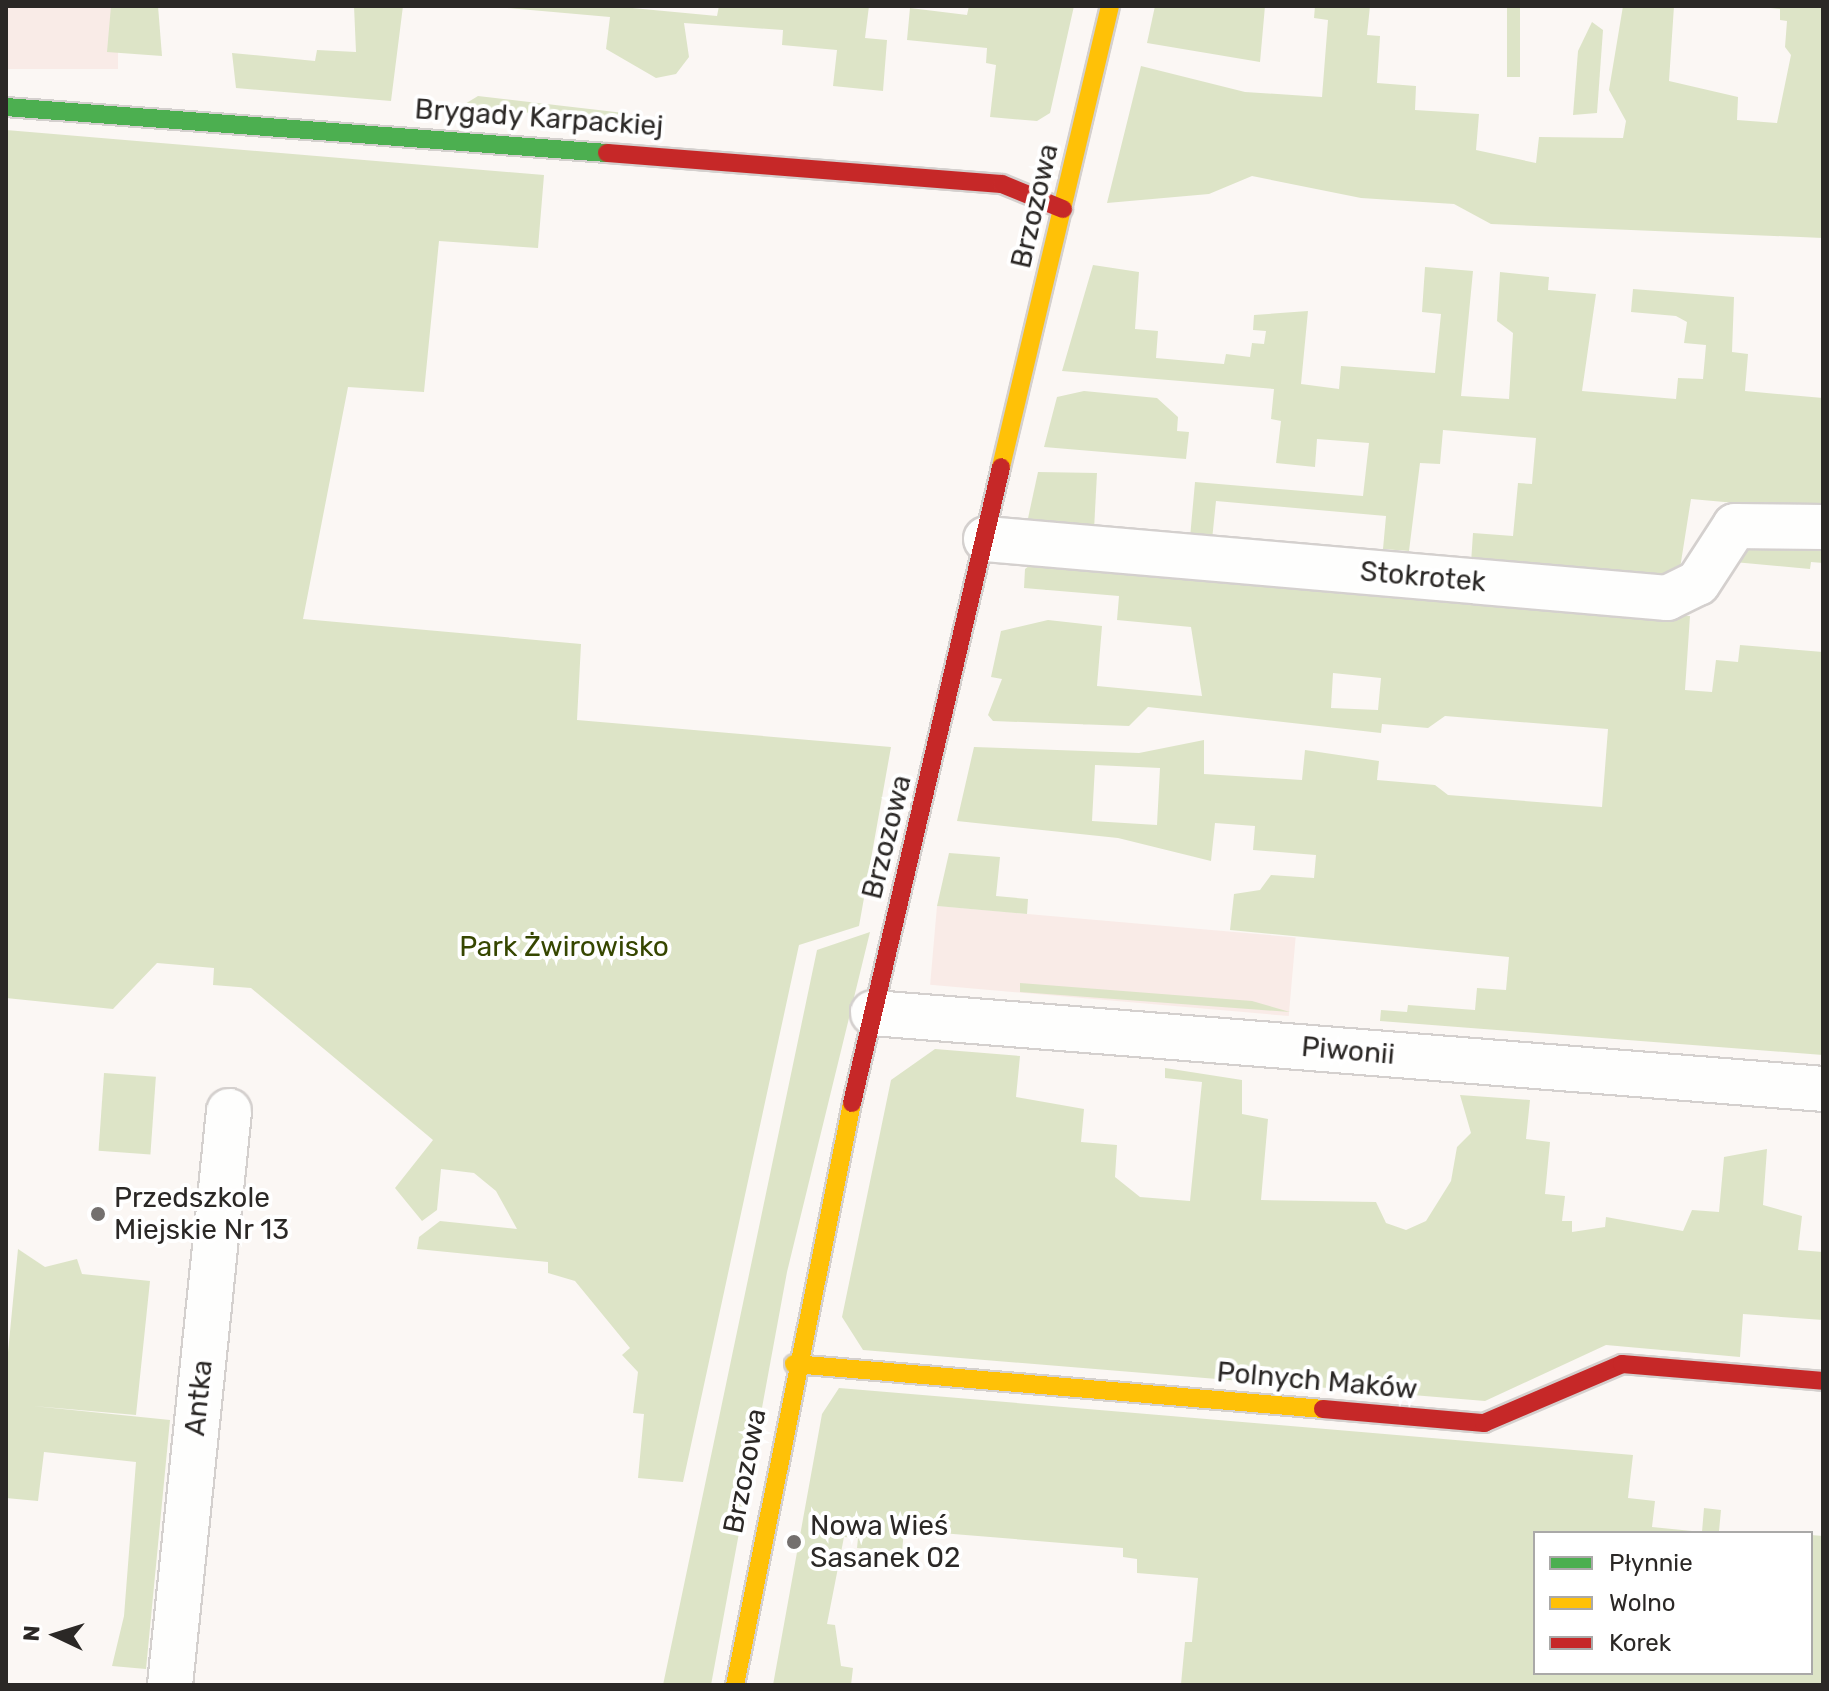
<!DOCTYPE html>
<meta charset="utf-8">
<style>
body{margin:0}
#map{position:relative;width:1829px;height:1691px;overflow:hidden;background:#fbf7f4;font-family:Rubik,sans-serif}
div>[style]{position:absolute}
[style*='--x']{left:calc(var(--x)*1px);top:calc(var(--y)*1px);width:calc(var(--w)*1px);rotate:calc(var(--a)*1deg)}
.commercial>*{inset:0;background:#f9ebe7;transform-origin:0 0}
.green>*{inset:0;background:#dde4c7;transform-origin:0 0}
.roads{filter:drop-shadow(2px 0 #d4d0ce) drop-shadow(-2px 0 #d4d0ce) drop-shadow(0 2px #d4d0ce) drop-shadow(0 -2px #d4d0ce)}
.street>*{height:44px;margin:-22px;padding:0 22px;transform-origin:22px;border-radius:22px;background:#fefefd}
.fast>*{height:18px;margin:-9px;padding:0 9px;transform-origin:9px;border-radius:9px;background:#4caf50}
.slow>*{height:18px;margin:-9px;padding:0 9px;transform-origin:9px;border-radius:9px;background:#ffc107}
.jam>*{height:18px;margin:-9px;padding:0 9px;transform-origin:9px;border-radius:9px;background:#c62828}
.dots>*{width:22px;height:22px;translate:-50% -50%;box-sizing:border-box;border:4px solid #fff;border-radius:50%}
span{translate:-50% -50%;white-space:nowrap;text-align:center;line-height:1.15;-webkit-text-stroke:8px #fff;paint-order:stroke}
.street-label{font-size:28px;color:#2b2826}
.park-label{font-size:28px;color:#364600}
.poi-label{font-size:28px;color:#2b2826}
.left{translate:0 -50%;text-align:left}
.frame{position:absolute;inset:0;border:8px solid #2b2826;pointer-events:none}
.legend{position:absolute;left:1533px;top:1531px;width:280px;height:144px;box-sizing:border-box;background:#fff;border:2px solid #aaa9a8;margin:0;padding:10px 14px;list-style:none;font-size:24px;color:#2b2826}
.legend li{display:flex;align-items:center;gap:16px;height:40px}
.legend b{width:40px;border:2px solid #aaa9a8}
.north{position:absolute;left:16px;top:1595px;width:80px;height:80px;-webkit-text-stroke:6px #fff;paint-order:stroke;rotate:274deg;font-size:22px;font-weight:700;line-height:32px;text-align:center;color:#2b2826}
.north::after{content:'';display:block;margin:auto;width:28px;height:36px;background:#2b2826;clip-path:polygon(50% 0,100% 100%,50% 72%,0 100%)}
</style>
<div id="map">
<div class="commercial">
<div style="left:6px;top:6px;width:112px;height:63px"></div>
<div style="left:937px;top:906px;width:360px;height:79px;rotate:5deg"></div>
</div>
<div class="green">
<div style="clip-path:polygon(111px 6px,158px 6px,162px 56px,107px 52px)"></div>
<div style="clip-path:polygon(354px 6px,403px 6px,391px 101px,236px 88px,232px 53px,315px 61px,317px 50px,356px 52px)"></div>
<div style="clip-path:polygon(484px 6px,611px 6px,717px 16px,719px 6px,869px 6px,865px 38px,887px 40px,883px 91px,833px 86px,837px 50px,782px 45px,783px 30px,684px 23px,689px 57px,676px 74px,656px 78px,606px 49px,610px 17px)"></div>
<div style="clip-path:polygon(969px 6px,1074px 6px,1050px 113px,1037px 121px,990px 117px,996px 65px,986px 63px,987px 48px,907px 40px,910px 8px,967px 15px)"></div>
<div style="clip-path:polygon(1155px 6px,1265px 6px,1260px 62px,1147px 43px)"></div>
<div style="clip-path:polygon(1315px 6px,1370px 6px,1367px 35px,1380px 36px,1377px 83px,1416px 86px,1415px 110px,1479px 114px,1476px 150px,1536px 163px,1539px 137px,1623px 138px,1626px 121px,1609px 90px,1623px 6px,1674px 6px,1669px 81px,1738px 97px,1737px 120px,1777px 123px,1791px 55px,1785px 47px,1787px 21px,1780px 20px,1780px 9px,1752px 6px,1823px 6px,1823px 238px,1491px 224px,1454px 204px,1361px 198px,1252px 176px,1209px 194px,1107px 203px,1141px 66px,1245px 92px,1322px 97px,1328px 20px,1314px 18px)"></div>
<div style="left:1507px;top:6px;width:13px;height:71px"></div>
<div style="clip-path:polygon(1592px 22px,1603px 30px,1597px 113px,1573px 115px,1578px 51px)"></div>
<div style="clip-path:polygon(478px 96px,624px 113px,630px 121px,460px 107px)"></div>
<div style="clip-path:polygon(6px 130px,544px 175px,538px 248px,439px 241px,424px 392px,348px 387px,303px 619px,581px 644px,577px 720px,891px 747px,859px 926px,799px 945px,683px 1482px,638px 1478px,644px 1414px,633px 1413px,638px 1372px,622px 1355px,630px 1348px,575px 1281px,548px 1273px,548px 1262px,417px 1249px,419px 1237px,440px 1221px,517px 1229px,496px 1191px,474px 1173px,441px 1169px,437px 1210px,422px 1221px,395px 1188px,433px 1140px,251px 988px,213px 985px,214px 968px,157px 963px,113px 1009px,6px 998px)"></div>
<div style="clip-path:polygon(1093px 265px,1139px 272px,1135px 329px,1158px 331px,1156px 358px,1224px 364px,1226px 354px,1250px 357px,1252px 343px,1264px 344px,1266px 331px,1253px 330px,1254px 315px,1308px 311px,1301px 384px,1339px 389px,1341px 366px,1435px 373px,1441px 314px,1422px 312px,1425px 267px,1473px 271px,1461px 396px,1509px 399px,1513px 333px,1497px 321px,1500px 272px,1549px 277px,1548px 290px,1596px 294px,1582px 391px,1676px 399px,1678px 378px,1703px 379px,1706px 345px,1684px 343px,1687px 322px,1676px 316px,1631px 312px,1633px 289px,1734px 297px,1732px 352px,1748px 354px,1745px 391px,1823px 398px,1823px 511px,1691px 499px,1678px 581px,1471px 563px,1473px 533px,1513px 536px,1518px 483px,1532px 484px,1536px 438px,1443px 430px,1440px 464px,1420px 463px,1409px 551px,1383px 549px,1386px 516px,1216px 501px,1212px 540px,1190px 538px,1195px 482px,1363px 496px,1369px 443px,1317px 439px,1315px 467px,1276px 463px,1281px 421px,1271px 419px,1274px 389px,1062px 371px)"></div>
<div style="clip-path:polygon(1084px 391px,1157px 398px,1178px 417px,1177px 431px,1189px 432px,1186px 459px,1044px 447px,1057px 397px)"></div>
<div style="clip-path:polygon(1038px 472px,1097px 473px,1094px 530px,1027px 523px)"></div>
<div style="clip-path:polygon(1755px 540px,1823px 545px,1823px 563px,1811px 562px,1810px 569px,1734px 562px)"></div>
<div style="clip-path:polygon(evenodd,1038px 559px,1690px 616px,1685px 690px,1712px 692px,1716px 660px,1738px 662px,1740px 645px,1823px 652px,1823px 1055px,1380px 1021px,1381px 1010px,1407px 1012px,1408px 1005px,1475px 1010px,1477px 988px,1506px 990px,1509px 957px,1230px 930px,1234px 894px,1260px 890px,1271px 875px,1314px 878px,1316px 855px,1253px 850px,1255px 826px,1215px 823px,1211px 861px,1118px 838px,957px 821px,974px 747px,1139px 753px,1204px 740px,1204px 774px,1302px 780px,1305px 750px,1379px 761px,1377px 780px,1435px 785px,1448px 795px,1602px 807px,1608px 729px,1445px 716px,1428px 728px,1382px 724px,1381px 733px,1148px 707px,1129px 726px,993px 721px,988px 715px,1002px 679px,991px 677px,1001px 631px,1048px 620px,1102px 626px,1097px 686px,1202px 696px,1191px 627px,1117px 620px,1119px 596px,1024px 588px,1025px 569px,1038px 559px,1333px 673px,1381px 678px,1378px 710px,1331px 708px,1333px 673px,1038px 559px,1095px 765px,1160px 768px,1157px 825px,1092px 821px,1095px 765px)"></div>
<div style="clip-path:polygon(949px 853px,1000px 857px,996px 896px,1028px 899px,1027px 914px,937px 906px)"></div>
<div style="clip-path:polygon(870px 932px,787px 1272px,711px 1685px,663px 1685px,817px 950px)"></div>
<div style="clip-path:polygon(1020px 983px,1252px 1001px,1290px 1012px,1020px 992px)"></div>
<div style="clip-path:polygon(935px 1049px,1020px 1056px,1016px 1097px,1084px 1109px,1081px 1142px,1117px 1145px,1115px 1177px,1140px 1197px,1190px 1201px,1202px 1082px,1165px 1078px,1165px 1068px,1242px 1080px,1242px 1114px,1268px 1119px,1261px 1200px,1376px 1202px,1386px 1223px,1406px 1230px,1426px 1221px,1451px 1181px,1457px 1147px,1471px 1133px,1460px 1095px,1530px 1100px,1526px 1139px,1550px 1142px,1545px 1194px,1565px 1196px,1562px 1221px,1572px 1221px,1572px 1232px,1605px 1227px,1606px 1217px,1683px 1231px,1692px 1210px,1719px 1212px,1724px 1157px,1767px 1149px,1763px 1205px,1802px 1216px,1798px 1250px,1823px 1252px,1823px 1320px,1743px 1314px,1740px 1357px,1606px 1345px,1485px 1401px,863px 1350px,842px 1317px,891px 1080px)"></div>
<div style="left:104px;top:1073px;width:52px;height:78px;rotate:4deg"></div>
<div style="clip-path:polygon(18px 1249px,45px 1267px,77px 1259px,82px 1274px,150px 1281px,136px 1415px,33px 1406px,170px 1420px,146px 1669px,112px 1666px,124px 1616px,136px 1462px,44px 1452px,38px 1501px,6px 1498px,6px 1373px)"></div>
<div style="clip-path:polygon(839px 1388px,1633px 1455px,1628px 1498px,1655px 1501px,1652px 1527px,1702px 1532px,1704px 1508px,1721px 1510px,1719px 1531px,1735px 1533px,1535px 1533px,1535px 1673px,1811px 1673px,1811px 1535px,1823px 1536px,1823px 1685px,1174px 1685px,1181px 1684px,1185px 1642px,1192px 1642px,1198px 1578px,1137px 1573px,1137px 1559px,1123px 1557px,1123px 1548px,904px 1530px,902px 1552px,857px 1548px,858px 1538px,844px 1537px,827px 1624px,835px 1625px,841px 1666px,853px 1668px,851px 1685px,773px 1685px,822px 1414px)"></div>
</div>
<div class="roads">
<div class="street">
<div style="--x:986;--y:539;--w:684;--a:4.95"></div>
<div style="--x:1667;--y:598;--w:34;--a:-26"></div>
<div style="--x:1698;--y:583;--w:68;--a:-57"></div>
<div style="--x:1735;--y:526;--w:88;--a:0.7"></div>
<div style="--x:873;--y:1013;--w:953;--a:4.57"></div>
<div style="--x:170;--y:1685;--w:577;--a:-84.13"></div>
</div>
<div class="fast">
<div style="--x:6;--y:107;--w:603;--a:4.38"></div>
</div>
<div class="slow">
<div style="--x:1001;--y:467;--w:474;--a:-76.7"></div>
<div style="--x:794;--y:1364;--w:531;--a:4.86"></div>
<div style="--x:735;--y:1685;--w:594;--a:-78.63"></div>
</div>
<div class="jam">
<div style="--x:607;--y:153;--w:396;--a:4.5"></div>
<div style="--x:1002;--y:184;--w:66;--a:22.3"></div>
<div style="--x:852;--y:1103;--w:653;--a:-76.81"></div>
<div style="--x:1323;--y:1409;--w:162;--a:5"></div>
<div style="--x:1484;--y:1423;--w:150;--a:-23.1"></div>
<div style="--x:1622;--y:1364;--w:202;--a:4.8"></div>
</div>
</div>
<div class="dots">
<div style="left:98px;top:1214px;background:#74706e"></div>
<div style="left:794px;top:1542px;background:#74706e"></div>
</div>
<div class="street-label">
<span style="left:539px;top:118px;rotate:4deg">Brygady Karpackiej</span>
<span style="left:1035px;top:206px;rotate:-77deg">Brzozowa</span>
<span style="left:1423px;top:577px;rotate:5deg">Stokrotek</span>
<span style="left:887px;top:837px;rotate:-76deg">Brzozowa</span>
<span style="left:1348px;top:1051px;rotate:5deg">Piwonii</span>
<span style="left:1317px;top:1381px;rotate:5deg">Polnych Maków</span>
<span style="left:199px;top:1398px;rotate:-84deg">Antka</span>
<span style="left:745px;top:1471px;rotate:-79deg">Brzozowa</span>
</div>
<div class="park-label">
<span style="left:564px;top:947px">Park Żwirowisko</span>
</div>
<div class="poi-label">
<span class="left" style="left:114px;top:1214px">Przedszkole<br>Miejskie Nr 13</span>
<span class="left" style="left:810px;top:1542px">Nowa Wieś<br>Sasanek 02</span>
</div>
<div class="frame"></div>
<ul class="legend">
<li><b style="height:10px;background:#4caf50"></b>Płynnie</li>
<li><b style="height:10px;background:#ffc107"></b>Wolno</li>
<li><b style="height:10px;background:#c62828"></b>Korek</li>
</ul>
<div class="north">N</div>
</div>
